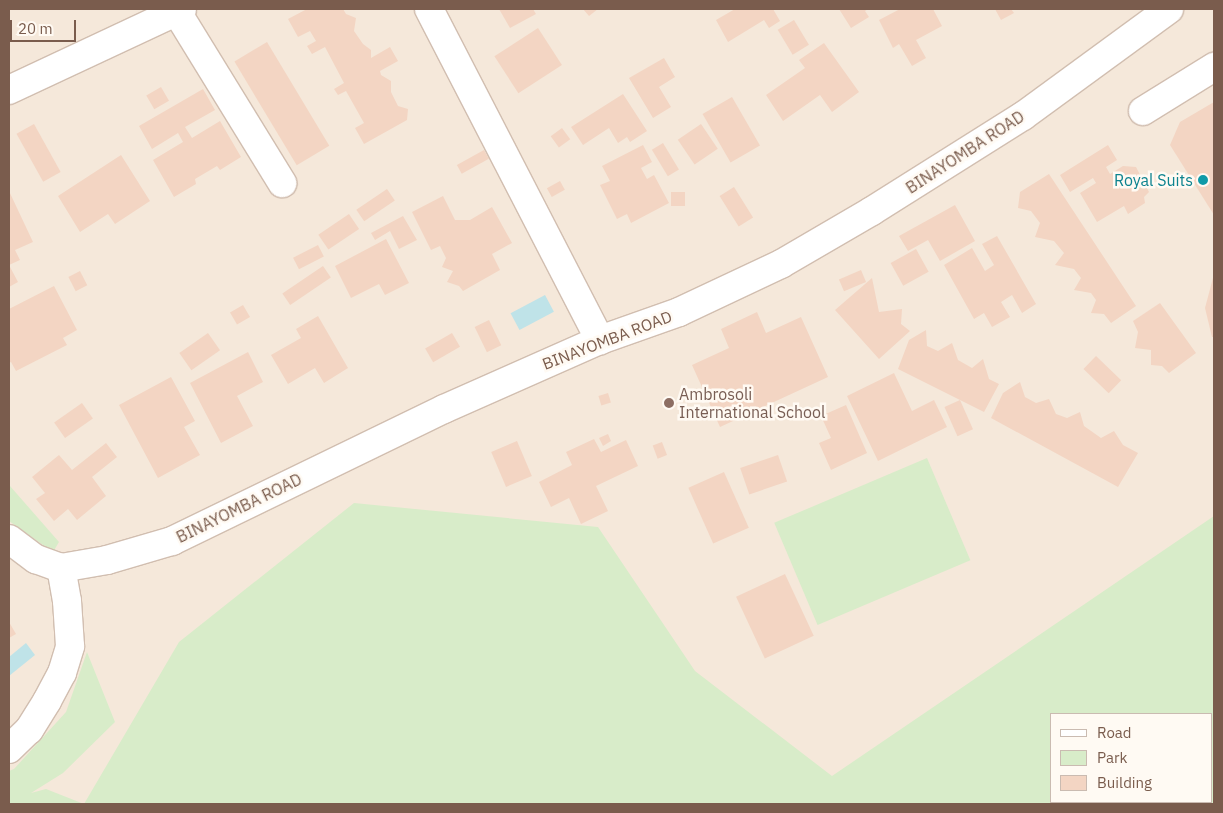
<!DOCTYPE html>
<style>
body{margin:0}
#map{position:relative;width:1223px;height:813px;overflow:hidden;background:#fdf6ec;font-family:"IBM Plex Sans",sans-serif}
div>[style]{position:absolute}
[style*='--x']{left:calc(var(--x)*1px);top:calc(var(--y)*1px);width:calc(var(--w)*1px);rotate:calc(var(--a)*1deg)}
.residential>*{inset:0;background:#f5e8da}
.green>*{inset:0;background:#d8ecc9;transform-origin:0 0}
.water>*{inset:0;background:#bfe3e8;transform-origin:0 0}
.building>*{inset:0;background:#f3d5c3;transform-origin:0 0}
.roads{filter:drop-shadow(1px 0 #d1beb0) drop-shadow(-1px 0 #d1beb0) drop-shadow(0 1px #d1beb0) drop-shadow(0 -1px #d1beb0)}
.minor>*{height:28px;margin:-14px;padding:0 14px;transform-origin:14px;border-radius:14px;background:#fff}
.dots>*{width:14px;height:14px;translate:-50% -50%;box-sizing:border-box;border:2px solid #fffaf3;border-radius:50%}
span{translate:-50% -50%;white-space:nowrap;text-align:center;line-height:1.15;-webkit-text-stroke:5px #fffaf3;paint-order:stroke}
.street-label{font-size:16px;color:#7a5c4d}
.culture-label{font-size:16px;color:#0d838f}
.right{translate:-100% -50%;text-align:right}
.education-label{font-size:16px;color:#785e54}
.left{translate:0 -50%;text-align:left}
.frame{position:absolute;inset:0;border:10px solid #7a5c4d;pointer-events:none}
.legend{position:absolute;left:1050px;top:713px;width:162px;height:90px;box-sizing:border-box;background:#fffaf3;border:1px solid #cabbb1;margin:0;padding:6px 9px;list-style:none;font-size:15px;color:#7a5c4d}
.legend li{display:flex;align-items:center;gap:10px;height:25px}
.legend b{width:25px;border:1px solid #cabbb1}
.scale{position:absolute;left:10px;top:20px;width:66px;height:22px;box-sizing:border-box;border:2px solid #7a5c4d;border-top:0;padding-left:6px;font-size:15px;line-height:18px;white-space:nowrap;color:#7a5c4d;-webkit-text-stroke:4px #fffaf3;paint-order:stroke}
</style>
<div id="map">
<div class="residential">
<div style="clip-path:polygon(evenodd,9px 9px,1214px 9px,1214px 804px,9px 804px,9px 9px,1052px 714px,1212px 714px,1212px 802px,1052px 802px,1052px 714px)"></div>
</div>
<div class="green">
<div style="left:927px;top:458px;width:111px;height:166px;rotate:67deg"></div>
<div style="clip-path:polygon(10px 486px,59px 542px,53px 552px,9px 521px)"></div>
<div style="clip-path:polygon(evenodd,354px 503px,598px 527px,695px 671px,832px 776px,1214px 516px,1214px 804px,9px 804px,9px 771px,14px 769px,66px 712px,87px 652px,115px 722px,63px 773px,31px 793px,46px 789px,84px 804px,179px 642px,354px 503px,1052px 714px,1212px 714px,1212px 802px,1052px 802px,1052px 714px)"></div>
</div>
<div class="water">
<div style="left:545px;top:295px;width:19px;height:39px;rotate:62deg"></div>
<div style="clip-path:polygon(26px 643px,35px 655px,9px 676px,9px 657px)"></div>
</div>
<div class="building">
<div style="clip-path:polygon(307px 9px,343px 9px,346px 14px,356px 18px,354px 31px,363px 44px,371px 50px,371px 58px,390px 47px,398px 61px,380px 71px,381px 75px,391px 81px,391px 92px,398px 106px,408px 109px,407px 120px,364px 144px,355px 128px,364px 123px,346px 91px,338px 95px,334px 89px,344px 83px,325px 47px,312px 54px,307px 46px,316px 41px,310px 31px,298px 37px,288px 19px)"></div>
<div style="clip-path:polygon(499px 9px,533px 9px,536px 14px,510px 28px)"></div>
<div style="clip-path:polygon(583px 9px,598px 9px,589px 16px)"></div>
<div style="clip-path:polygon(735px 9px,773px 9px,780px 21px,769px 28px,764px 20px,728px 42px,716px 20px)"></div>
<div style="clip-path:polygon(839px 9px,868px 9px,865px 11px,869px 17px,851px 28px)"></div>
<div style="clip-path:polygon(900px 9px,933px 9px,942px 26px,916px 40px,926px 58px,912px 66px,899px 44px,893px 48px,879px 20px)"></div>
<div style="clip-path:polygon(995px 9px,1011px 9px,1014px 13px,1001px 20px)"></div>
<div style="left:794px;top:20px;width:29px;height:19px;rotate:59deg"></div>
<div style="left:538px;top:28px;width:44px;height:52px;rotate:57deg"></div>
<div style="left:267px;top:42px;width:121px;height:38px;rotate:59deg"></div>
<div style="clip-path:polygon(824px 43px,859px 92px,832px 112px,820px 95px,783px 121px,766px 95px,805px 68px,799px 60px)"></div>
<div style="clip-path:polygon(664px 58px,675px 77px,659px 87px,671px 107px,653px 118px,629px 78px)"></div>
<div style="left:161px;top:87px;width:16px;height:17px;rotate:60deg"></div>
<div style="clip-path:polygon(203px 89px,215px 110px,185px 127px,192px 138px,220px 121px,241px 157px,220px 170px,217px 166px,195px 179px,196px 184px,174px 197px,153px 160px,183px 142px,178px 133px,152px 149px,139px 126px)"></div>
<div style="clip-path:polygon(623px 94px,647px 131px,630px 142px,627px 137px,618px 143px,609px 128px,583px 145px,571px 127px)"></div>
<div style="left:732px;top:97px;width:56px;height:34px;rotate:60deg"></div>
<div style="clip-path:polygon(1214px 102px,1214px 215px,1170px 145px,1180px 122px)"></div>
<div style="left:34px;top:124px;width:55px;height:20px;rotate:61deg"></div>
<div style="left:701px;top:124px;width:30px;height:28px;rotate:56deg"></div>
<div style="left:562px;top:128px;width:14px;height:14px;rotate:54deg"></div>
<div style="left:663px;top:143px;width:31px;height:13px;rotate:59deg"></div>
<div style="clip-path:polygon(643px 145px,652px 162px,641px 168px,647px 179px,654px 175px,669px 203px,631px 223px,627px 214px,617px 219px,600px 185px,610px 181px,602px 166px)"></div>
<div style="clip-path:polygon(1108px 145px,1117px 160px,1106px 167px,1110px 174px,1123px 166px,1136px 167px,1149px 192px,1144px 197px,1145px 203px,1128px 214px,1124px 206px,1097px 222px,1080px 193px,1096px 183px,1093px 178px,1070px 192px,1060px 175px)"></div>
<div style="left:484px;top:150px;width:10px;height:31px;rotate:61deg"></div>
<div style="clip-path:polygon(121px 155px,150px 201px,115px 224px,108px 214px,80px 232px,58px 196px)"></div>
<div style="clip-path:polygon(1049px 174px,1136px 306px,1111px 323px,1104px 314px,1091px 313px,1096px 300px,1091px 293px,1074px 290px,1081px 278px,1074px 269px,1055px 265px,1064px 253px,1054px 241px,1035px 237px,1040px 223px,1031px 211px,1018px 208px,1020px 192px)"></div>
<div style="left:560px;top:181px;width:10px;height:15px;rotate:61deg"></div>
<div style="left:734px;top:187px;width:36px;height:17px;rotate:58deg"></div>
<div style="left:387px;top:189px;width:14px;height:37px;rotate:56deg"></div>
<div style="clip-path:polygon(9px 191px,33px 242px,15px 250px,20px 260px,9px 265px,18px 282px,9px 287px)"></div>
<div style="left:671px;top:192px;width:14px;height:14px"></div>
<div style="clip-path:polygon(443px 196px,455px 220px,470px 220px,492px 207px,512px 243px,492px 254px,500px 270px,463px 291px,459px 286px,447px 282px,453px 271px,442px 267px,446px 258px,440px 246px,431px 250px,412px 212px)"></div>
<div style="clip-path:polygon(955px 205px,975px 241px,940px 261px,928px 240px,908px 251px,899px 236px)"></div>
<div style="left:349px;top:214px;width:18px;height:37px;rotate:56deg"></div>
<div style="clip-path:polygon(403px 216px,417px 240px,399px 249px,390px 231px,375px 240px,371px 233px)"></div>
<div style="clip-path:polygon(997px 236px,1036px 304px,1022px 313px,1012px 295px,1001px 302px,1010px 317px,992px 327px,984px 313px,974px 319px,944px 265px,972px 248px,985px 271px,994px 265px,982px 244px)"></div>
<div style="clip-path:polygon(386px 239px,409px 283px,385px 295px,379px 284px,351px 298px,335px 266px)"></div>
<div style="left:318px;top:245px;width:13px;height:28px;rotate:63deg"></div>
<div style="left:916px;top:249px;width:26px;height:29px;rotate:61deg"></div>
<div style="left:323px;top:266px;width:14px;height:49px;rotate:56deg"></div>
<div style="left:861px;top:270px;width:13px;height:24px;rotate:67deg"></div>
<div style="left:80px;top:271px;width:16px;height:13px;rotate:63deg"></div>
<div style="clip-path:polygon(1214px 274px,1214px 337px,1212px 337px,1205px 308px)"></div>
<div style="clip-path:polygon(872px 278px,879px 312px,902px 309px,901px 324px,910px 331px,879px 359px,835px 310px)"></div>
<div style="clip-path:polygon(54px 286px,77px 330px,63px 338px,67px 345px,16px 371px,11px 362px,9px 363px,9px 309px)"></div>
<div style="clip-path:polygon(1160px 303px,1196px 353px,1169px 373px,1162px 366px,1151px 365px,1151px 350px,1135px 348px,1138px 332px,1133px 321px)"></div>
<div style="left:243px;top:305px;width:14px;height:15px;rotate:60deg"></div>
<div style="clip-path:polygon(757px 312px,766px 333px,801px 317px,828px 377px,720px 427px,692px 365px,729px 348px,721px 329px)"></div>
<div style="clip-path:polygon(318px 316px,348px 368px,324px 383px,315px 368px,288px 384px,271px 355px,301px 338px,296px 329px)"></div>
<div style="left:489px;top:320px;width:28px;height:16px;rotate:64deg"></div>
<div style="clip-path:polygon(926px 330px,927px 346px,938px 351px,952px 343px,958px 360px,972px 368px,983px 359px,989px 379px,999px 384px,984px 412px,898px 369px,909px 340px)"></div>
<div style="left:208px;top:333px;width:21px;height:35px;rotate:55deg"></div>
<div style="left:452px;top:333px;width:16px;height:31px;rotate:60deg"></div>
<div style="clip-path:polygon(248px 352px,263px 382px,237px 396px,253px 426px,221px 443px,190px 383px)"></div>
<div style="left:1096px;top:356px;width:35px;height:18px;rotate:44deg"></div>
<div style="clip-path:polygon(894px 373px,912px 411px,934px 400px,947px 427px,878px 461px,847px 396px)"></div>
<div style="clip-path:polygon(171px 377px,195px 421px,184px 427px,200px 455px,158px 478px,119px 405px)"></div>
<div style="clip-path:polygon(1020px 382px,1025px 397px,1036px 403px,1049px 399px,1056px 414px,1067px 418px,1080px 412px,1084px 426px,1101px 438px,1114px 431px,1123px 445px,1138px 453px,1118px 487px,991px 418px,1003px 393px)"></div>
<div style="left:608px;top:393px;width:10px;height:10px;rotate:73deg"></div>
<div style="left:960px;top:400px;width:32px;height:17px;rotate:66deg"></div>
<div style="left:82px;top:403px;width:19px;height:34px;rotate:55deg"></div>
<div style="clip-path:polygon(846px 405px,867px 453px,831px 470px,819px 443px,831px 438px,821px 416px)"></div>
<div style="clip-path:polygon(608px 434px,611px 441px,603px 446px,599px 438px)"></div>
<div style="clip-path:polygon(594px 439px,601px 452px,626px 440px,638px 466px,596px 486px,608px 511px,581px 524px,569px 498px,551px 507px,539px 482px,572px 465px,566px 452px)"></div>
<div style="left:517px;top:441px;width:38px;height:28px;rotate:67deg"></div>
<div style="left:662px;top:442px;width:14px;height:10px;rotate:69deg"></div>
<div style="clip-path:polygon(106px 443px,117px 457px,92px 477px,106px 496px,77px 520px,68px 509px,54px 521px,36px 499px,45px 493px,32px 477px,59px 455px,72px 470px)"></div>
<div style="left:778px;top:455px;width:28px;height:40px;rotate:71deg"></div>
<div style="left:724px;top:472px;width:61px;height:39px;rotate:66deg"></div>
<div style="left:785px;top:574px;width:68px;height:54px;rotate:65deg"></div>
<div style="clip-path:polygon(9px 622px,16px 634px,9px 638px)"></div>
</div>
<div class="roads">
<div class="minor">
<div style="--x:429;--y:9;--w:373;--a:62.7"></div>
<div style="--x:177;--y:12;--w:201;--a:58.4"></div>
<div style="--x:9;--y:90;--w:191;--a:-25.1"></div>
<div style="--x:1143;--y:111;--w:84;--a:-31.8"></div>
<div style="--x:9;--y:539;--w:34;--a:37"></div>
<div style="--x:36;--y:559;--w:27;--a:20"></div>
<div style="--x:61;--y:568;--w:47;--a:-9.9"></div>
<div style="--x:107;--y:560;--w:68;--a:-16.3"></div>
<div style="--x:172;--y:541;--w:302;--a:-25.9"></div>
<div style="--x:444;--y:409;--w:171;--a:-23.9"></div>
<div style="--x:600;--y:340;--w:84;--a:-19.5"></div>
<div style="--x:679;--y:312;--w:113;--a:-25.2"></div>
<div style="--x:781;--y:264;--w:105;--a:-30.2"></div>
<div style="--x:872;--y:211;--w:178;--a:-32.2"></div>
<div style="--x:1023;--y:116;--w:181;--a:-36.2"></div>
<div style="--x:9;--y:749;--w:28;--a:-44"></div>
<div style="--x:29;--y:730;--w:34;--a:-58"></div>
<div style="--x:47;--y:701;--w:32;--a:-62"></div>
<div style="--x:62;--y:673;--w:28;--a:-73"></div>
<div style="--x:70;--y:646;--w:45;--a:-93.8"></div>
<div style="--x:67;--y:601;--w:34;--a:-100"></div>
</div>
</div>
<div class="dots">
<div style="left:1203px;top:180px;background:#0f9aa8"></div>
<div style="left:669px;top:403px;background:#8d6e63"></div>
</div>
<div class="street-label">
<span style="left:965px;top:152px;rotate:-33deg">BINAYOMBA ROAD</span>
<span style="left:607px;top:340px;rotate:-21deg">BINAYOMBA ROAD</span>
<span style="left:239px;top:508px;rotate:-26deg">BINAYOMBA ROAD</span>
</div>
<div class="culture-label">
<span class="right" style="left:1193px;top:180px">Royal Suits</span>
</div>
<div class="education-label">
<span class="left" style="left:679px;top:403px">Ambrosoli<br>International School</span>
</div>
<div class="frame"></div>
<ul class="legend">
<li><b style="height:6px;background:#fff"></b>Road</li>
<li><b style="height:14px;background:#d8ecc9"></b>Park</li>
<li><b style="height:14px;background:#f3d5c3"></b>Building</li>
</ul>
<div class="scale">20 m</div>
</div>
